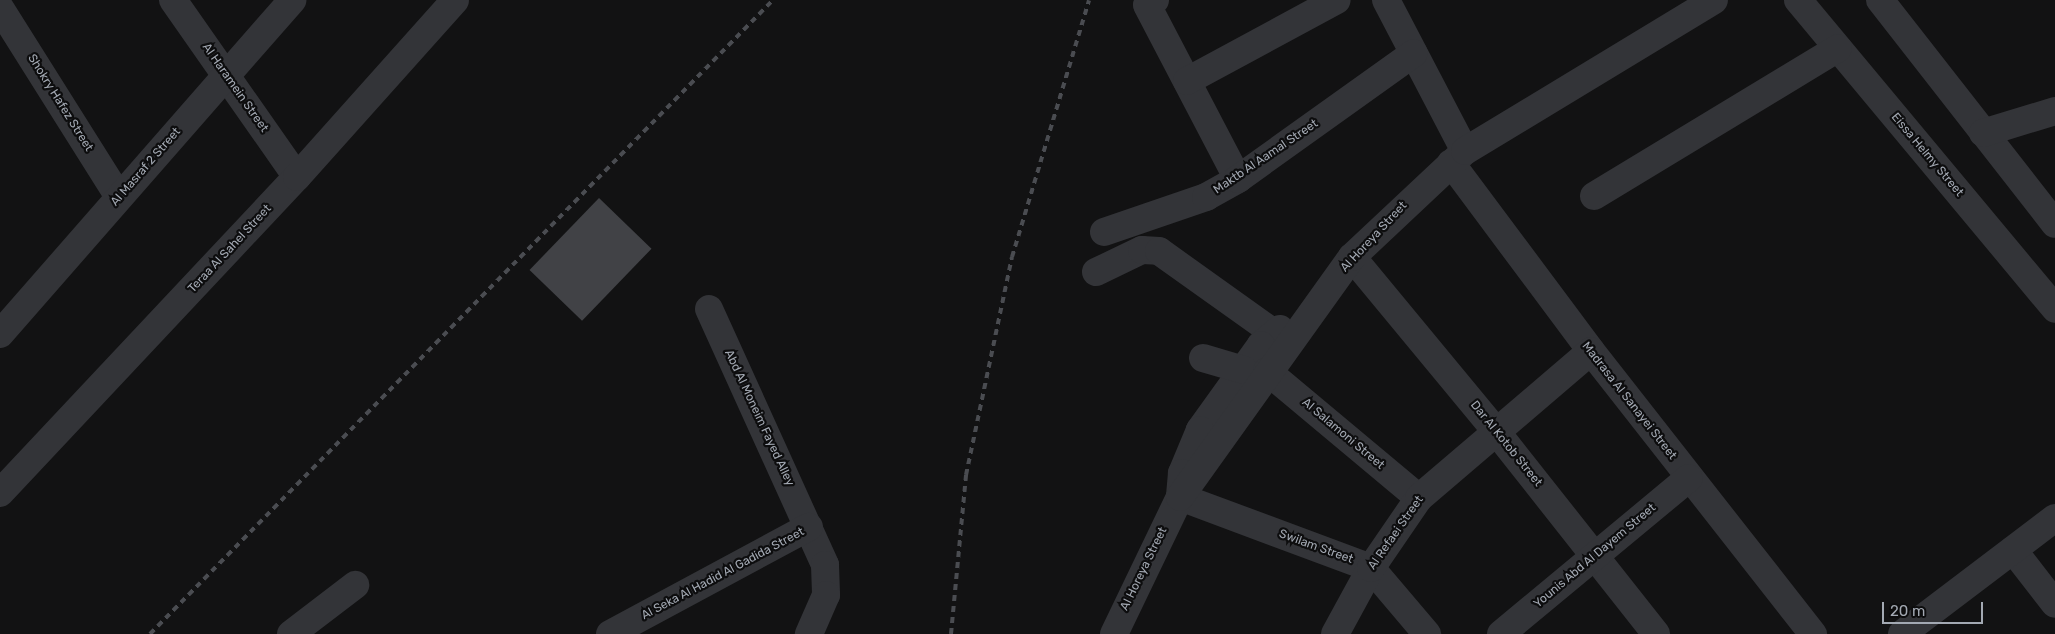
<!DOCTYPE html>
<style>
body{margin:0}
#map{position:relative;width:2055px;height:634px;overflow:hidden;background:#121213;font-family:Rubik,sans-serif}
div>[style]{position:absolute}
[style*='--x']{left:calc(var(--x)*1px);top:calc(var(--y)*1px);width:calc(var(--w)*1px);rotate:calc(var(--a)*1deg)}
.building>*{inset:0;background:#414246;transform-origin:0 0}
.minor>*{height:28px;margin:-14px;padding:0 14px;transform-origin:14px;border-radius:14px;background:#333438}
.rail>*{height:4px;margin-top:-2px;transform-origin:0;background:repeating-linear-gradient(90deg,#4a4c51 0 6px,transparent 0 11px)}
span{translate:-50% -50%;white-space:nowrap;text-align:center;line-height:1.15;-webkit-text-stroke:4.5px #0d0d0e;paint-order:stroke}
.street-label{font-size:12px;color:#a3a9b3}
.scale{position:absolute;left:1882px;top:602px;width:101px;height:22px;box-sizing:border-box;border:2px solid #a3a9b3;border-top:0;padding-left:6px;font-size:15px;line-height:18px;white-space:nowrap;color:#a3a9b3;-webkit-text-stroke:4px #0d0d0e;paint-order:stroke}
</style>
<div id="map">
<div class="building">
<div style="left:599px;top:198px;width:73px;height:100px;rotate:44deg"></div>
</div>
<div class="minor">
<div style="--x:173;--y:0;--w:216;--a:55"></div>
<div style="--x:1155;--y:0;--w:9;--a:148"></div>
<div style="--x:1147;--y:5;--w:196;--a:62.4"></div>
<div style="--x:1386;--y:0;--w:170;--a:62.4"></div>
<div style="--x:1798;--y:0;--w:402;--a:50.2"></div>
<div style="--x:1880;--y:0;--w:284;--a:52"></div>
<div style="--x:0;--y:8;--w:223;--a:57.8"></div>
<div style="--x:1187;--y:81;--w:170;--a:-28.4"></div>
<div style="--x:1983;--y:133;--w:75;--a:-17"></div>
<div style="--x:1451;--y:163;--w:234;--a:53.3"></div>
<div style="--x:1591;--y:351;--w:360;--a:51.9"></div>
<div style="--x:1594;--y:196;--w:285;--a:-31.2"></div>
<div style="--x:1104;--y:232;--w:108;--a:-18.9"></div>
<div style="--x:1206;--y:197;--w:37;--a:-29"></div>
<div style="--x:1238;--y:179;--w:216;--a:-35.6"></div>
<div style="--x:1352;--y:257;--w:224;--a:50.4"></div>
<div style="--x:1495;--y:430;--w:260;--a:51.7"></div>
<div style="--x:1096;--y:272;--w:51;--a:-25.6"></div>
<div style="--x:1142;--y:250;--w:17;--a:3"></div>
<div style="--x:1159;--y:251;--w:141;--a:35.5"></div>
<div style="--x:709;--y:309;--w:281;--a:65.6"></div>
<div style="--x:825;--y:565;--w:30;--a:88"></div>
<div style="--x:826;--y:595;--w:43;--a:113.6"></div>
<div style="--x:1280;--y:329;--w:25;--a:140"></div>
<div style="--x:1261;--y:345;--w:105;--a:125.7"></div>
<div style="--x:1200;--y:430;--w:47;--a:112.7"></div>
<div style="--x:1182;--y:473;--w:24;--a:95"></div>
<div style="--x:1180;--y:497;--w:204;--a:20.4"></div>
<div style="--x:1371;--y:568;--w:87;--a:49.7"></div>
<div style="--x:0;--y:334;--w:444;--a:-48.8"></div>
<div style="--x:1203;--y:358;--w:43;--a:16.3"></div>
<div style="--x:1267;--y:371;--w:198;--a:39.9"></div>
<div style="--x:0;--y:493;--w:434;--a:-46.8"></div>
<div style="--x:297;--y:177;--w:237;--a:-48.2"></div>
<div style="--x:2013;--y:550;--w:68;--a:52.1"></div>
<div style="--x:291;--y:634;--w:81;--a:-37.4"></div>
<div style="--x:610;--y:634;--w:226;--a:-28.3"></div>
<div style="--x:1114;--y:634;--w:152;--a:-64.3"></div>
<div style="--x:1180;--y:497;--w:295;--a:-54.4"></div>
<div style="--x:1352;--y:257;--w:155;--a:-43.2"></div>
<div style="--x:1465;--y:151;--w:291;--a:-31.2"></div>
<div style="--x:1335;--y:634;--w:75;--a:-61.4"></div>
<div style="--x:1371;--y:568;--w:85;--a:-55.6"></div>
<div style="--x:1419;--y:498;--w:226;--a:-40.5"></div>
<div style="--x:1501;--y:634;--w:244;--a:-39.7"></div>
<div style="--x:1902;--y:634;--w:192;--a:-37.2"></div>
</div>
<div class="rail">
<div style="--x:150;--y:634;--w:889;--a:-45.5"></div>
<div style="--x:951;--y:634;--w:160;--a:-84.6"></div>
<div style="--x:966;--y:475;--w:223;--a:-78.1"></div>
<div style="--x:1012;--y:257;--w:268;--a:-73.3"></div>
</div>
<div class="street-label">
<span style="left:235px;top:88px;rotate:55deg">Al Haramein Street</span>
<span style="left:60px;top:103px;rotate:58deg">Shokry Hafez Street</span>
<span style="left:1927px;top:155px;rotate:50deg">Eissa Helmy Street</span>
<span style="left:1266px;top:157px;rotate:-34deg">Maktb Al Aamal Street</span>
<span style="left:146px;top:167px;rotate:-49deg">Al Masraf 2 Street</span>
<span style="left:1374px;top:237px;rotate:-47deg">Al Horeya Street</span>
<span style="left:230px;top:249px;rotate:-47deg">Teraa Al Sahel Street</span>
<span style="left:1629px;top:401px;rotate:52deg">Madrasa Al Sanayei Street</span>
<span style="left:759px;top:418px;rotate:65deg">Abd Al Moneim Fayed Alley</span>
<span style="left:1343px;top:434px;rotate:40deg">Al Salamoni Street</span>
<span style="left:1506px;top:444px;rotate:51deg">Dar Al Kotob Street</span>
<span style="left:1396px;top:533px;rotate:-55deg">Al Refaei Street</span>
<span style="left:1316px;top:547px;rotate:20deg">Swilam Street</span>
<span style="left:1595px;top:556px;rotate:-40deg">Younis Abd Al Dayem Street</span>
<span style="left:1144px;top:569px;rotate:-64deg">Al Horeya Street</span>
<span style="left:723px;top:574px;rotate:-28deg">Al Seka Al Hadid Al Gadida Street</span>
</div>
<div class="scale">20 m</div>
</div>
